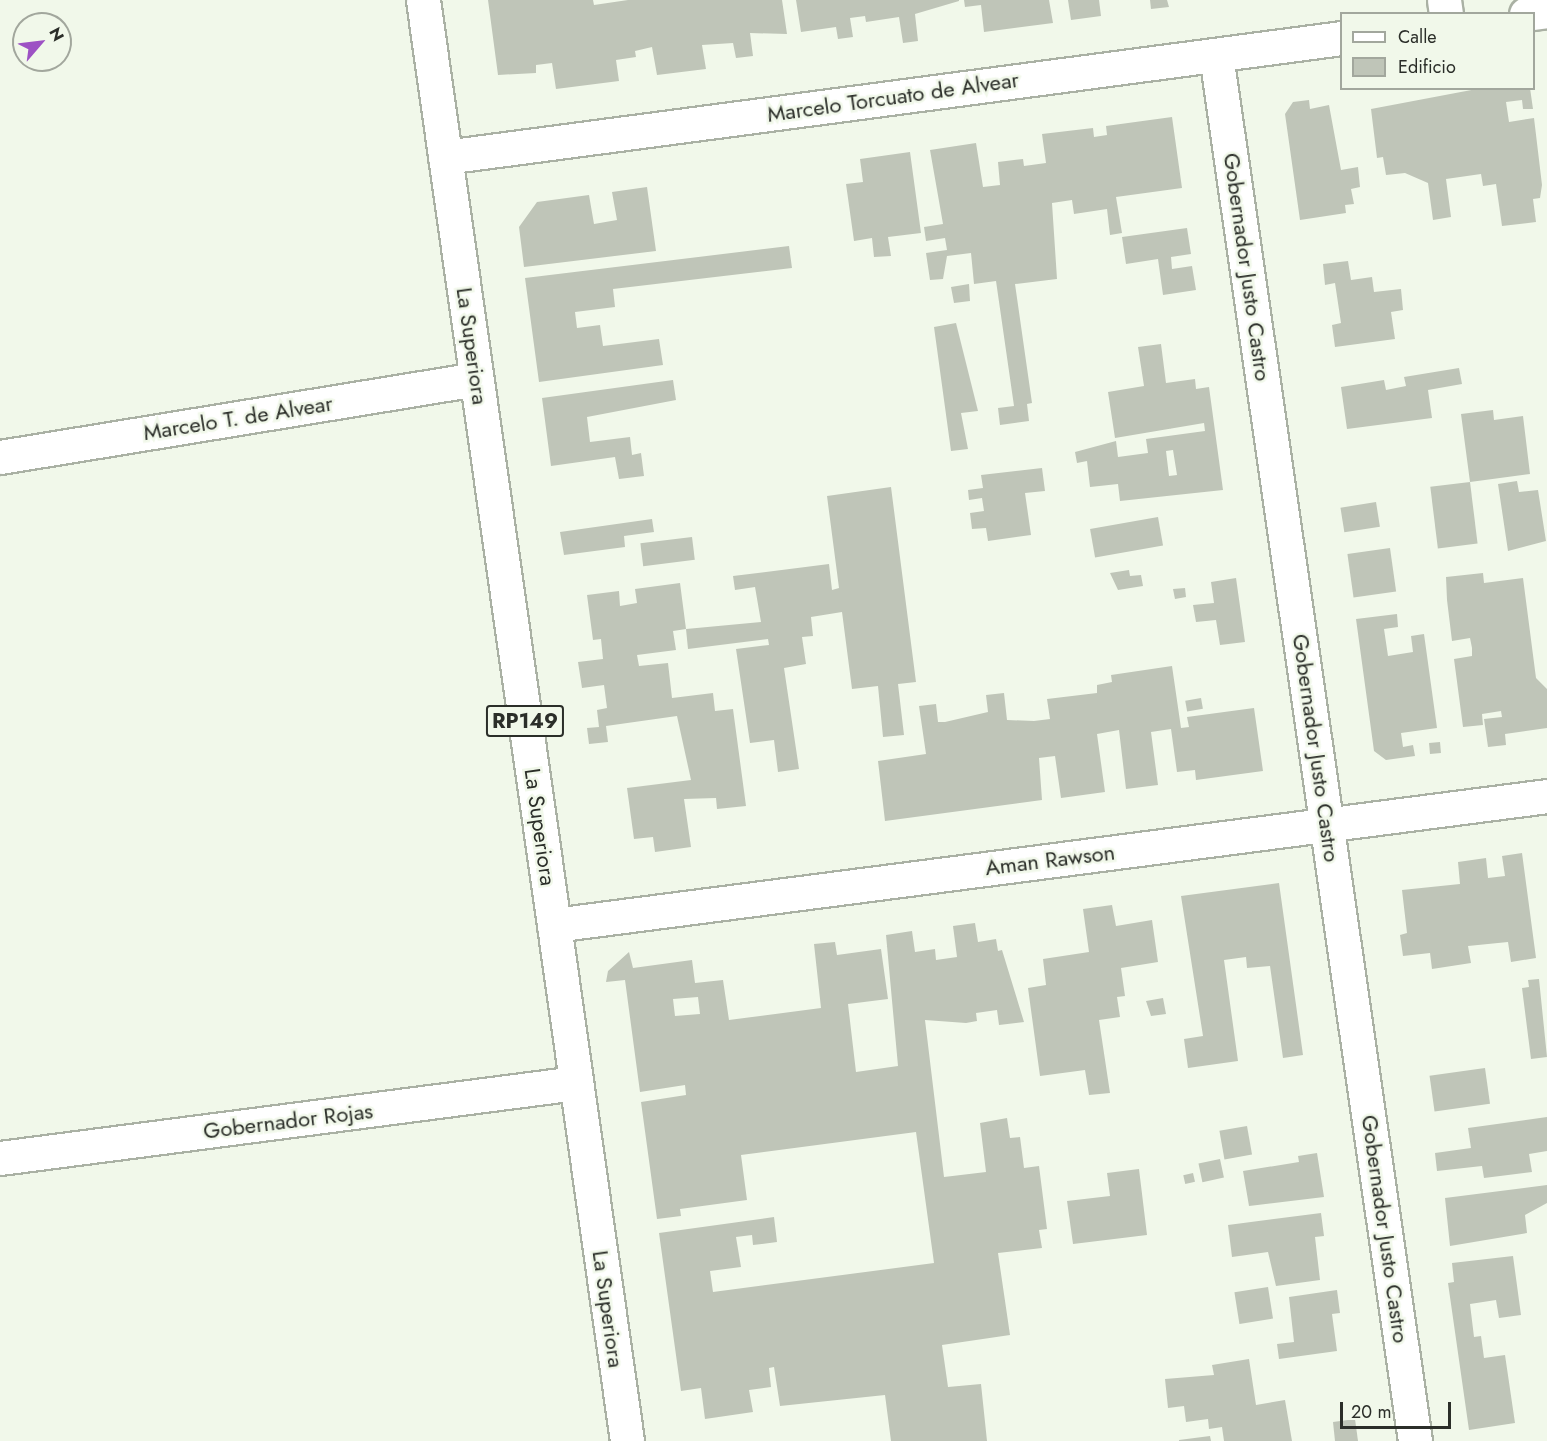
<!DOCTYPE html>
<style>
body{margin:0}
#map{position:relative;width:1547px;height:1441px;overflow:hidden;background:#f1f8ea;font-family:Jost,sans-serif}
div>[style]{position:absolute}
[style*='--x']{left:calc(var(--x)*1px);top:calc(var(--y)*1px);width:calc(var(--w)*1px);rotate:calc(var(--a)*1deg)}
.building>*{inset:0;background:#bfc5b8;transform-origin:0 0}
.roads{filter:drop-shadow(2px 0 #aab1a4) drop-shadow(-2px 0 #aab1a4) drop-shadow(0 2px #aab1a4) drop-shadow(0 -2px #aab1a4)}
.minor>*{height:33px;margin:-16.5px;padding:0 16.5px;transform-origin:16.5px;border-radius:16.5px;background:#fff}
.major>*{height:33px;margin:-16.5px;padding:0 16.5px;transform-origin:16.5px;border-radius:16.5px;background:#fff}
span{translate:-50% -50%;white-space:nowrap;text-align:center;line-height:1.15;-webkit-text-stroke:5px #f1f8ea;paint-order:stroke}
.shield-label span{padding:2px 4px;background:#f1f8ea;border:2px solid;border-radius:4px;-webkit-text-stroke-width:0}
.shield-label{font-size:21px;color:#2b2e29;font-weight:700}
.street-label{font-size:22px;color:#2b2e29}
.legend{position:absolute;left:1340px;top:12px;width:195px;height:78px;box-sizing:border-box;background:#f1f8ea;border:2px solid #a2a79d;margin:0;padding:8px 10px;list-style:none;font-size:18px;color:#2b2e29}
.legend li{display:flex;align-items:center;gap:12px;height:30px}
.legend b{width:30px;border:2px solid #a2a79d}
.north{position:absolute;left:12px;top:12px;width:60px;height:60px;box-sizing:border-box;background:#f1f8ea;border:2px solid #a2a79d;border-radius:50%;rotate:62deg;font-size:16px;font-weight:700;line-height:24px;text-align:center;color:#2b2e29}
.north::after{content:'';display:block;margin:auto;width:21px;height:27px;background:#9d52c4;clip-path:polygon(50% 0,100% 100%,50% 72%,0 100%)}
.scale{position:absolute;left:1340px;top:1402px;width:111px;height:27px;box-sizing:border-box;border:3px solid #2b2e29;border-top:0;padding-left:8px;font-size:18px;line-height:21px;white-space:nowrap;color:#2b2e29;-webkit-text-stroke:4px #f1f8ea;paint-order:stroke}
</style>
<div id="map">
<div class="building">
<div style="clip-path:polygon(488px 0,593px 0,594px 5px,628px 0,782px 0,787px 34px,750px 33px,753px 56px,736px 58px,733px 43px,702px 45px,706px 69px,657px 75px,652px 47px,635px 51px,636px 57px,616px 60px,619px 81px,556px 89px,552px 63px,536px 65px,536px 73px,498px 75px)"></div>
<div style="clip-path:polygon(796px 0,959px 0,959px 1px,915px 14px,918px 41px,903px 43px,899px 17px,866px 22px,865px 16px,850px 18px,853px 37px,838px 39px,836px 27px,801px 32px)"></div>
<div style="clip-path:polygon(964px 0,1049px 0,1053px 23px,984px 32px,981px 5px,965px 7px)"></div>
<div style="clip-path:polygon(1068px 0,1099px 0,1101px 16px,1071px 20px)"></div>
<div style="clip-path:polygon(1150px 0,1167px 0,1169px 7px,1151px 9px)"></div>
<div style="clip-path:polygon(1482px 88px,1530px 88px,1533px 109px,1523px 109px,1522px 100px,1506px 102px,1509px 122px,1534px 118px,1542px 185px,1540px 198px,1533px 199px,1536px 222px,1502px 226px,1496px 184px,1483px 186px,1481px 174px,1446px 179px,1451px 217px,1433px 220px,1428px 183px,1405px 173px,1386px 175px,1383px 157px,1377px 158px,1371px 109px)"></div>
<div style="clip-path:polygon(1309px 100px,1310px 109px,1329px 105px,1341px 170px,1358px 167px,1360px 187px,1351px 189px,1354px 204px,1345px 205px,1346px 213px,1300px 220px,1285px 114px,1293px 102px)"></div>
<div style="clip-path:polygon(1172px 117px,1182px 188px,1116px 197px,1122px 233px,1110px 235px,1107px 209px,1074px 214px,1072px 200px,1052px 203px,1057px 279px,1015px 284px,1032px 403px,1027px 404px,1029px 421px,1000px 425px,998px 408px,1014px 406px,996px 281px,974px 284px,971px 253px,947px 256px,943px 279px,930px 280px,926px 253px,947px 250px,945px 238px,926px 241px,924px 227px,943px 224px,930px 150px,976px 143px,983px 187px,1000px 185px,998px 162px,1023px 159px,1024px 166px,1046px 163px,1042px 134px,1093px 128px,1094px 137px,1107px 135px,1106px 126px)"></div>
<div style="clip-path:polygon(910px 152px,921px 233px,888px 237px,891px 256px,874px 257px,872px 238px,854px 241px,846px 184px,863px 182px,860px 159px)"></div>
<div style="clip-path:polygon(647px 187px,656px 251px,524px 267px,519px 227px,537px 202px,589px 195px,594px 224px,617px 220px,612px 192px)"></div>
<div style="clip-path:polygon(1187px 228px,1191px 254px,1171px 257px,1172px 269px,1192px 266px,1196px 290px,1163px 295px,1158px 259px,1126px 264px,1122px 237px)"></div>
<div style="clip-path:polygon(789px 246px,792px 268px,613px 289px,615px 307px,575px 312px,577px 328px,600px 325px,603px 346px,659px 339px,663px 365px,539px 382px,525px 278px)"></div>
<div style="clip-path:polygon(1348px 261px,1351px 280px,1372px 277px,1374px 292px,1401px 289px,1403px 310px,1391px 312px,1395px 339px,1335px 347px,1332px 325px,1341px 323px,1335px 283px,1325px 285px,1323px 264px)"></div>
<div style="clip-path:polygon(969px 284px,970px 301px,954px 303px,951px 287px)"></div>
<div style="clip-path:polygon(956px 323px,978px 411px,961px 413px,968px 449px,951px 451px,934px 327px)"></div>
<div style="clip-path:polygon(evenodd,1161px 344px,1166px 383px,1195px 379px,1196px 389px,1209px 387px,1223px 490px,1120px 501px,1118px 484px,1090px 487px,1087px 461px,1077px 463px,1075px 452px,1116px 441px,1118px 457px,1148px 453px,1146px 439px,1205px 431px,1204px 423px,1115px 438px,1108px 392px,1144px 386px,1138px 347px,1161px 344px,1173px 450px,1177px 475px,1169px 476px,1166px 451px,1173px 450px)"></div>
<div style="clip-path:polygon(1459px 368px,1462px 384px,1428px 390px,1432px 418px,1347px 429px,1341px 387px,1384px 380px,1386px 390px,1406px 386px,1404px 377px)"></div>
<div style="clip-path:polygon(673px 380px,676px 400px,587px 417px,590px 442px,630px 437px,632px 455px,641px 453px,644px 476px,619px 479px,615px 457px,551px 466px,542px 398px)"></div>
<div style="clip-path:polygon(1493px 410px,1494px 420px,1523px 416px,1530px 474px,1470px 482px,1461px 414px)"></div>
<div style="clip-path:polygon(1042px 468px,1045px 491px,1025px 493px,1031px 535px,988px 541px,986px 528px,972px 529px,970px 513px,984px 511px,982px 498px,969px 500px,968px 490px,983px 488px,981px 475px)"></div>
<div style="clip-path:polygon(1517px 481px,1519px 492px,1538px 490px,1546px 541px,1508px 551px,1498px 484px)"></div>
<div style="left:1470px;top:482px;width:62px;height:40px;rotate:83deg"></div>
<div style="clip-path:polygon(891px 487px,916px 682px,898px 684px,904px 735px,883px 737px,878px 686px,852px 689px,842px 612px,811px 617px,813px 636px,802px 637px,806px 664px,784px 668px,799px 769px,778px 772px,774px 740px,750px 743px,736px 649px,769px 645px,768px 639px,688px 649px,686px 629px,761px 622px,755px 587px,735px 590px,733px 576px,829px 564px,832px 590px,839px 588px,827px 496px)"></div>
<div style="left:1376px;top:502px;width:25px;height:36px;rotate:81deg"></div>
<div style="left:1158px;top:517px;width:29px;height:69px;rotate:80deg"></div>
<div style="clip-path:polygon(652px 519px,654px 532px,624px 536px,625px 547px,564px 555px,560px 532px)"></div>
<div style="left:692px;top:537px;width:23px;height:52px;rotate:83deg"></div>
<div style="left:1390px;top:548px;width:44px;height:43px;rotate:82deg"></div>
<div style="clip-path:polygon(1129px 570px,1130px 576px,1141px 575px,1143px 586px,1118px 590px,1110px 573px)"></div>
<div style="clip-path:polygon(1483px 573px,1484px 583px,1523px 578px,1536px 678px,1547px 689px,1547px 728px,1505px 734px,1506px 745px,1488px 747px,1484px 719px,1502px 717px,1501px 711px,1482px 714px,1483px 725px,1463px 727px,1454px 659px,1472px 656px,1472px 648px,1470px 638px,1452px 641px,1447px 600px,1446px 577px)"></div>
<div style="clip-path:polygon(1236px 578px,1245px 642px,1220px 645px,1216px 620px,1196px 622px,1193px 605px,1214px 603px,1211px 582px)"></div>
<div style="clip-path:polygon(680px 583px,686px 629px,673px 631px,676px 650px,637px 655px,639px 666px,668px 663px,672px 698px,713px 693px,715px 711px,733px 709px,746px 806px,717px 809px,716px 798px,684px 799px,691px 847px,655px 852px,653px 837px,634px 839px,627px 788px,691px 780px,677px 716px,606px 726px,608px 742px,589px 744px,587px 728px,599px 727px,597px 710px,607px 708px,604px 685px,582px 688px,578px 662px,603px 659px,601px 639px,593px 640px,587px 595px,619px 591px,620px 606px,637px 603px,635px 589px)"></div>
<div style="clip-path:polygon(1185px 588px,1186px 597px,1175px 599px,1173px 589px)"></div>
<div style="clip-path:polygon(1397px 614px,1398px 627px,1384px 629px,1388px 656px,1413px 652px,1411px 636px,1424px 634px,1437px 728px,1401px 733px,1403px 747px,1413px 745px,1415px 756px,1386px 760px,1374px 751px,1356px 619px)"></div>
<div style="clip-path:polygon(1172px 666px,1181px 728px,1189px 727px,1187px 717px,1254px 708px,1263px 771px,1196px 780px,1195px 770px,1177px 772px,1171px 729px,1151px 732px,1158px 785px,1126px 789px,1119px 730px,1097px 734px,1105px 792px,1061px 798px,1055px 756px,1039px 758px,1042px 800px,885px 821px,878px 761px,926px 754px,919px 706px,936px 704px,938px 722px,945px 722px,988px 712px,986px 695px,1004px 693px,1007px 720px,1034px 721px,1050px 719px,1047px 699px,1097px 693px,1097px 685px,1112px 682px,1111px 675px)"></div>
<div style="left:1201px;top:698px;width:11px;height:16px;rotate:80deg"></div>
<div style="left:1440px;top:742px;width:11px;height:11px;rotate:85deg"></div>
<div style="clip-path:polygon(1522px 853px,1536px 958px,1511px 962px,1508px 942px,1468px 946px,1471px 963px,1432px 969px,1430px 953px,1403px 956px,1400px 935px,1407px 933px,1402px 890px,1460px 884px,1458px 862px,1486px 858px,1488px 878px,1505px 876px,1502px 856px)"></div>
<div style="clip-path:polygon(1279px 883px,1303px 1055px,1283px 1058px,1270px 966px,1247px 968px,1246px 957px,1224px 960px,1238px 1061px,1188px 1068px,1184px 1039px,1203px 1036px,1181px 896px)"></div>
<div style="clip-path:polygon(1112px 905px,1116px 926px,1152px 920px,1158px 962px,1121px 968px,1125px 996px,1117px 997px,1120px 1017px,1099px 1020px,1110px 1093px,1089px 1095px,1085px 1070px,1040px 1076px,1028px 988px,1046px 985px,1043px 959px,1089px 952px,1083px 909px)"></div>
<div style="clip-path:polygon(evenodd,975px 923px,978px 942px,996px 939px,998px 951px,1002px 950px,1024px 1022px,999px 1025px,997px 1010px,976px 1013px,977px 1021px,966px 1023px,925px 1020px,944px 1177px,986px 1172px,980px 1123px,1007px 1118px,1010px 1138px,1020px 1137px,1024px 1168px,1039px 1166px,1047px 1229px,1039px 1230px,1042px 1248px,998px 1253px,1010px 1335px,942px 1345px,948px 1387px,981px 1384px,987px 1441px,891px 1441px,885px 1395px,780px 1406px,774px 1367px,769px 1368px,771px 1387px,749px 1390px,753px 1412px,705px 1419px,701px 1388px,681px 1391px,659px 1233px,774px 1217px,777px 1242px,753px 1245px,752px 1235px,736px 1237px,741px 1267px,710px 1271px,713px 1292px,934px 1263px,916px 1132px,741px 1155px,747px 1200px,680px 1209px,681px 1216px,657px 1219px,641px 1102px,686px 1095px,685px 1085px,640px 1092px,625px 980px,606px 982px,608px 971px,629px 952px,633px 968px,692px 960px,695px 983px,723px 980px,729px 1020px,821px 1008px,814px 944px,835px 942px,837px 955px,881px 949px,888px 999px,848px 1004px,856px 1072px,898px 1066px,886px 935px,912px 931px,915px 952px,935px 949px,936px 960px,957px 957px,953px 926px,975px 923px,698px 997px,700px 1014px,675px 1016px,673px 999px,698px 997px)"></div>
<div style="clip-path:polygon(1539px 979px,1547px 1057px,1531px 1059px,1522px 988px,1529px 987px,1528px 980px)"></div>
<div style="clip-path:polygon(1163px 998px,1166px 1014px,1151px 1016px,1146px 1001px)"></div>
<div style="left:1485px;top:1068px;width:36px;height:56px;rotate:82deg"></div>
<div style="clip-path:polygon(1547px 1117px,1547px 1151px,1529px 1154px,1532px 1172px,1484px 1178px,1482px 1166px,1437px 1171px,1435px 1153px,1471px 1148px,1468px 1128px)"></div>
<div style="left:1247px;top:1126px;width:29px;height:28px;rotate:80deg"></div>
<div style="clip-path:polygon(1317px 1153px,1324px 1197px,1249px 1206px,1243px 1171px,1299px 1162px,1298px 1156px)"></div>
<div style="left:1220px;top:1159px;width:19px;height:22px;rotate:78deg"></div>
<div style="clip-path:polygon(1139px 1169px,1147px 1235px,1073px 1244px,1067px 1201px,1110px 1196px,1107px 1173px)"></div>
<div style="left:1193px;top:1173px;width:9px;height:10px;rotate:77deg"></div>
<div style="clip-path:polygon(1547px 1185px,1547px 1203px,1525px 1215px,1527px 1233px,1450px 1246px,1445px 1198px)"></div>
<div style="clip-path:polygon(1321px 1213px,1324px 1236px,1315px 1237px,1320px 1280px,1276px 1286px,1268px 1252px,1232px 1257px,1228px 1225px)"></div>
<div style="clip-path:polygon(1513px 1256px,1521px 1315px,1499px 1318px,1496px 1300px,1470px 1304px,1474px 1337px,1481px 1336px,1484px 1358px,1505px 1355px,1515px 1423px,1469px 1430px,1448px 1283px,1454px 1282px,1452px 1263px)"></div>
<div style="left:1268px;top:1287px;width:32px;height:34px;rotate:81deg"></div>
<div style="clip-path:polygon(1337px 1290px,1340px 1313px,1332px 1314px,1337px 1351px,1279px 1359px,1277px 1344px,1294px 1342px,1289px 1297px)"></div>
<div style="clip-path:polygon(1249px 1359px,1256px 1405px,1285px 1400px,1292px 1441px,1224px 1441px,1222px 1427px,1209px 1429px,1208px 1419px,1186px 1422px,1184px 1406px,1168px 1408px,1165px 1379px,1214px 1375px,1212px 1365px)"></div>
<div style="clip-path:polygon(1355px 1419px,1358px 1441px,1335px 1441px,1333px 1422px)"></div>
<div style="clip-path:polygon(1210px 1436px,1211px 1441px,1179px 1441px,1179px 1440px)"></div>
</div>
<div class="roads">
<div class="minor">
<div style="--x:1444;--y:0;--w:14;--a:82"></div>
<div style="--x:1526;--y:14;--w:21;--a:-8"></div>
<div style="--x:1216;--y:55;--w:1400;--a:81.83"></div>
<div style="--x:445;--y:157;--w:905;--a:-7.56"></div>
<div style="--x:0;--y:457;--w:482;--a:-9.3"></div>
<div style="--x:554;--y:925;--w:1001;--a:-7.4"></div>
<div style="--x:0;--y:1158;--w:581;--a:-7.42"></div>
</div>
<div class="major">
<div style="--x:423;--y:0;--w:1455;--a:81.94"></div>
</div>
</div>
<div class="shield-label">
<span style="left:525px;top:721px">RP149</span>
</div>
<div class="street-label">
<span style="left:893px;top:97px;rotate:-8deg">Marcelo Torcuato de Alvear</span>
<span style="left:1247px;top:267px;rotate:82deg">Gobernador Justo Castro</span>
<span style="left:472px;top:346px;rotate:82deg">La Superiora</span>
<span style="left:238px;top:418px;rotate:-9deg">Marcelo T. de Alvear</span>
<span style="left:1316px;top:748px;rotate:82deg">Gobernador Justo Castro</span>
<span style="left:540px;top:827px;rotate:82deg">La Superiora</span>
<span style="left:1050px;top:860px;rotate:-7deg">Aman Rawson</span>
<span style="left:288px;top:1121px;rotate:-7deg">Gobernador Rojas</span>
<span style="left:1385px;top:1229px;rotate:82deg">Gobernador Justo Castro</span>
<span style="left:608px;top:1309px;rotate:82deg">La Superiora</span>
</div>
<ul class="legend">
<li><b style="height:8px;background:#fff"></b>Calle</li>
<li><b style="height:16px;background:#bfc5b8"></b>Edificio</li>
</ul>
<div class="north">N</div>
<div class="scale">20 m</div>
</div>
